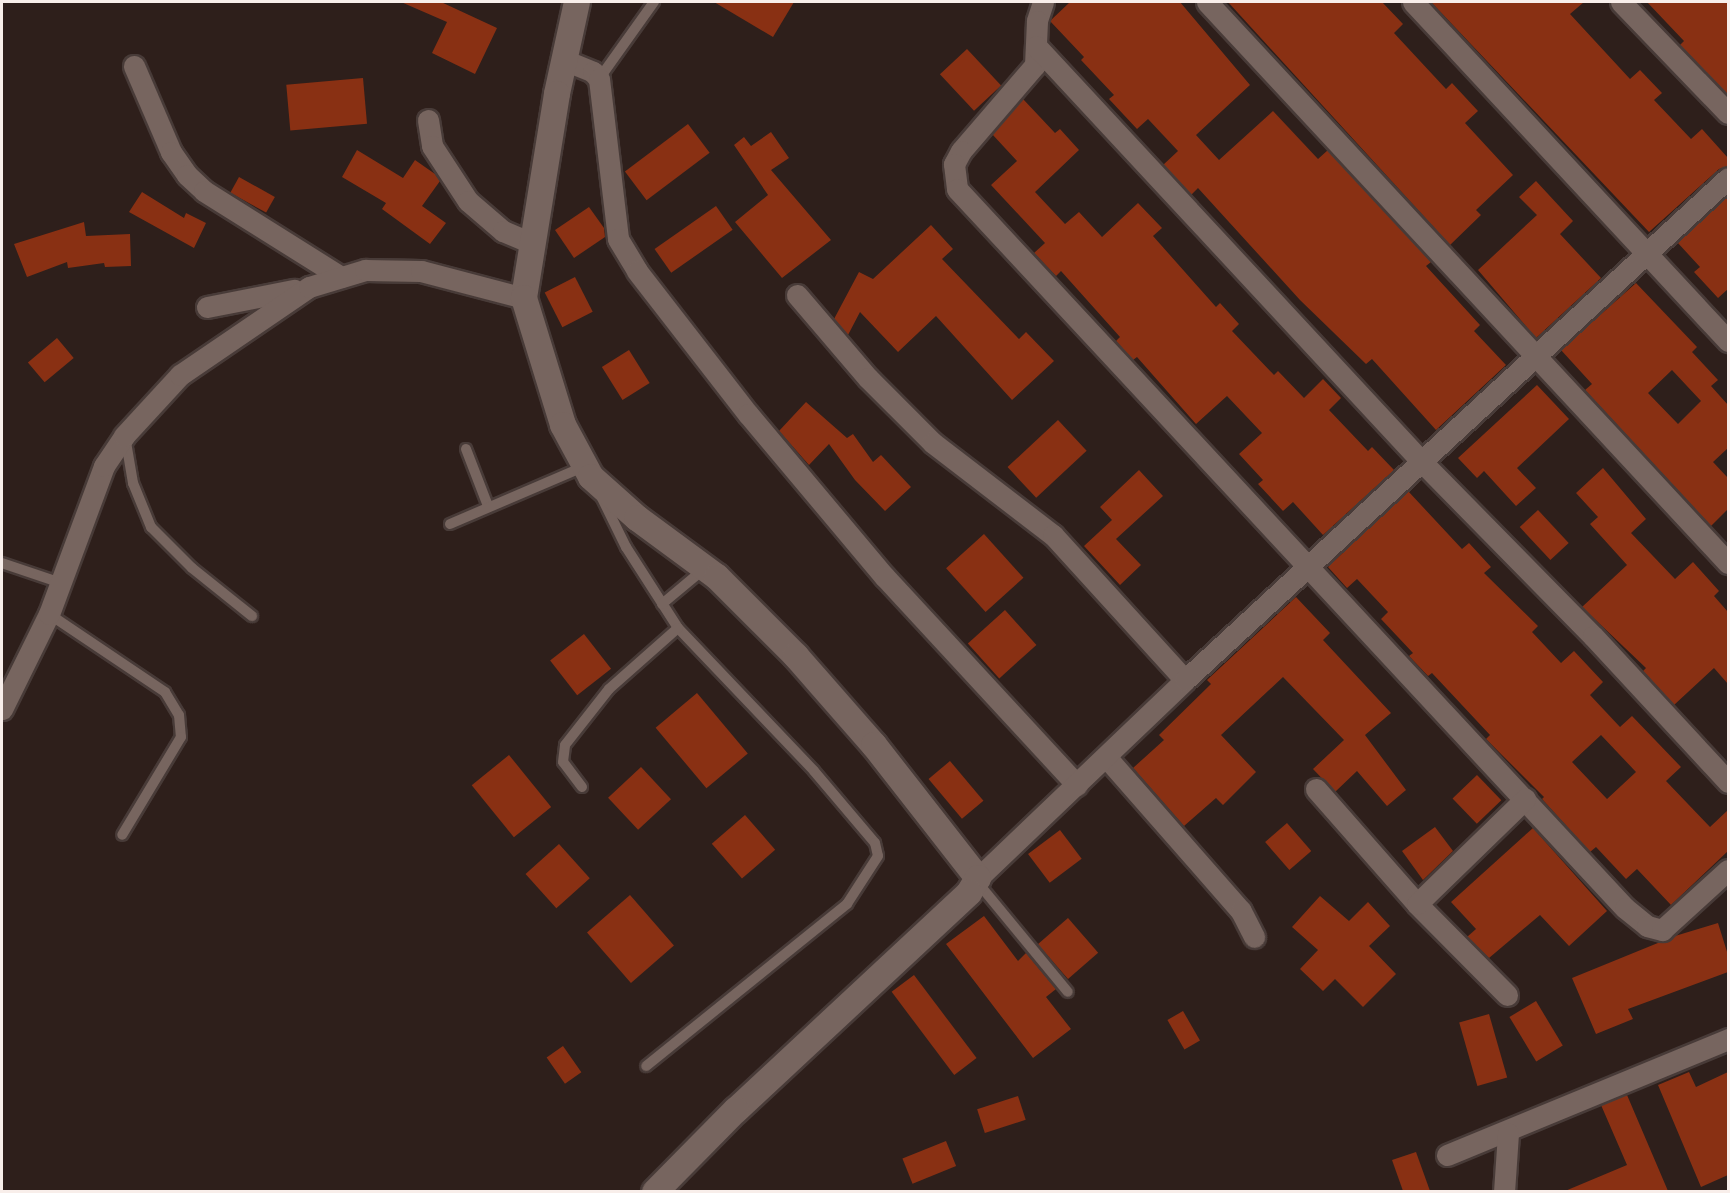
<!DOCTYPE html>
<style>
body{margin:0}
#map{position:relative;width:1730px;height:1193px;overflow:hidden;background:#2e1f1b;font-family:Ubuntu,sans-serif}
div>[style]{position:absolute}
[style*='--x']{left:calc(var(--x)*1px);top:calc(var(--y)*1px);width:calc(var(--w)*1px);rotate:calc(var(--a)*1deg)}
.building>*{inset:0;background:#893013;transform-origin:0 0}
.roads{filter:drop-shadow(2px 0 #483b38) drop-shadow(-2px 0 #483b38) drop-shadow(0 2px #483b38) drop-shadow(0 -2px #483b38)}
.service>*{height:10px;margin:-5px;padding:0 5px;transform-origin:5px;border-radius:5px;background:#77655f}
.minor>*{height:21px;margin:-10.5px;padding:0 10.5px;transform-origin:10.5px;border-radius:10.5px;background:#77655f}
.tertiary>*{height:26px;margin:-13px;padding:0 13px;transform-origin:13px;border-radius:13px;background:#77655f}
span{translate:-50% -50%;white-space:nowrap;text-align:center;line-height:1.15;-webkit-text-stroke:4.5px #120b09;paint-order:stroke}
.frame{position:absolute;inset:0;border:3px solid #f8eeea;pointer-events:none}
</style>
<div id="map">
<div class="building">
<div style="clip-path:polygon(401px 2px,441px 2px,497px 28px,475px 74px,432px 53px,447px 22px)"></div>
<div style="clip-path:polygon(714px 2px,794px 2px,773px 37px)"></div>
<div style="clip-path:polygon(1070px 2px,1180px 2px,1250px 85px,1196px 135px,1219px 160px,1273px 111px,1318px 159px,1328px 150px,1431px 262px,1426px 266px,1480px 325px,1474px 331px,1506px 365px,1436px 430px,1372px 359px,1366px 364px,1300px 300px,1198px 188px,1191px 195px,1163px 165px,1178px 151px,1148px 119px,1137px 129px,1109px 99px,1114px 95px,1081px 60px,1084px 57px,1050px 21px)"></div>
<div style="clip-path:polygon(1228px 2px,1382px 2px,1403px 24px,1394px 33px,1446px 89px,1452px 83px,1478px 111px,1465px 123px,1513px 175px,1476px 210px,1481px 215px,1450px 245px)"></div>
<div style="clip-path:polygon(1431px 2px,1584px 2px,1570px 14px,1630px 79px,1640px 70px,1662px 93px,1654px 100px,1691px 139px,1702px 129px,1728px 158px,1728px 166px,1719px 169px,1649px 232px)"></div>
<div style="clip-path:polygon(1647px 2px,1728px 2px,1728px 95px,1680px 45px,1684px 41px)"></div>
<div style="left:967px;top:49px;width:50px;height:37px;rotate:47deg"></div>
<div style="left:363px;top:78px;width:46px;height:77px;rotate:85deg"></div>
<div style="clip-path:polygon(1023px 99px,1055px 133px,1060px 129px,1079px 150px,1035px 192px,1065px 224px,1079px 212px,1102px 237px,1138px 203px,1162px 228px,1153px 236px,1216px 307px,1220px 303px,1239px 324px,1232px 331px,1274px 375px,1278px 371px,1304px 398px,1323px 379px,1341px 398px,1329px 410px,1368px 451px,1372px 447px,1394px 470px,1323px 535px,1293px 502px,1283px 511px,1258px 484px,1263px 480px,1239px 454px,1262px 433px,1227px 396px,1196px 424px,1137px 357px,1133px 360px,1116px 341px,1120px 337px,1061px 271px,1056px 276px,1034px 253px,1045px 243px,991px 185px,1017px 161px,992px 134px)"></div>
<div style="left:688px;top:124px;width:36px;height:79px;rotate:53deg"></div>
<div style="clip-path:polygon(771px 132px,789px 158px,771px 170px,831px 240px,782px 278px,735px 222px,768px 195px,734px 145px,744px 137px,751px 146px)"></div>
<div style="clip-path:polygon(357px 150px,403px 178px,415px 160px,435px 174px,440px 181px,422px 206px,446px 223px,430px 244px,382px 209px,386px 203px,342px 177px)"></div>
<div style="left:239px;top:177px;width:41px;height:18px;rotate:29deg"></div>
<div style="clip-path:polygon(1536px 181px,1573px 221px,1560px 234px,1601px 278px,1536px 338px,1478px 270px,1537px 215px,1519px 197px)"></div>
<div style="clip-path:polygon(142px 192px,184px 218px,186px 213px,206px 223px,194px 248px,129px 212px)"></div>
<div style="clip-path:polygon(1728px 195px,1728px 289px,1718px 298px,1694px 272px,1700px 267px,1677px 242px)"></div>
<div style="left:716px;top:206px;width:29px;height:75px;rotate:55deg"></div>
<div style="clip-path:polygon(589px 207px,604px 228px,605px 237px,574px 258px,555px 230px)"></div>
<div style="clip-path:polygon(84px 222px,86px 236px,130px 234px,131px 266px,105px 267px,104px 263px,68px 268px,67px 262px,27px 277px,14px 244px)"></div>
<div style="clip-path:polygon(931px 225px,953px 249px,942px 259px,1019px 339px,1026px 332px,1054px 361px,1012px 400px,936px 316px,898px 352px,860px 312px,848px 335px,834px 319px,859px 272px,873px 279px)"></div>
<div style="left:575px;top:277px;width:39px;height:34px;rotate:63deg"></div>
<div style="clip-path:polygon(evenodd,1636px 283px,1697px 347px,1692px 352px,1718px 380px,1711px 386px,1728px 405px,1728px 448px,1713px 462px,1728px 478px,1728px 509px,1711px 526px,1585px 390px,1592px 384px,1561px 350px,1636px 283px,1672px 370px,1701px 401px,1678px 424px,1648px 393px,1672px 370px)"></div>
<div style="left:57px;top:338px;width:26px;height:38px;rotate:50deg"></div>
<div style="left:629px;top:350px;width:39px;height:32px;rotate:58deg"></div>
<div style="clip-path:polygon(1537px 385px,1569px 419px,1517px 468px,1536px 488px,1516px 506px,1484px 471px,1477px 478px,1458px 458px)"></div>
<div style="clip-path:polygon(806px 402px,847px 438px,853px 434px,873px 462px,881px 455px,911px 487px,885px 511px,855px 480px,829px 444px,809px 465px,779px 431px)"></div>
<div style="left:1058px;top:420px;width:42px;height:69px;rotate:47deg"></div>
<div style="clip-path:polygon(1603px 468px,1646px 519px,1631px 533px,1675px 579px,1693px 562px,1719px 591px,1714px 596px,1728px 612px,1728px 684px,1714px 668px,1674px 705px,1643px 671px,1646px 668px,1582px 607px,1627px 565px,1590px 524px,1598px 517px,1576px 493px)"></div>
<div style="clip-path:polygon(1139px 470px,1163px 496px,1116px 539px,1141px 565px,1120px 585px,1084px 546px,1112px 520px,1100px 507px)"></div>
<div style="clip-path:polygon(evenodd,1408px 491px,1462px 549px,1469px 543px,1491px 567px,1484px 573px,1538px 626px,1532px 632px,1561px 663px,1574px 651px,1603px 682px,1590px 695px,1620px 727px,1632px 716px,1681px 767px,1666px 781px,1710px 827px,1728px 810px,1728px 851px,1671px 905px,1637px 869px,1626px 879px,1596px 847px,1590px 852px,1542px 799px,1544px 797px,1486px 739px,1490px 735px,1432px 673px,1428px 676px,1409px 656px,1413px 653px,1381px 619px,1388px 612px,1357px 579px,1347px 588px,1328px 567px,1408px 491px,1601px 735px,1636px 772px,1607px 799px,1572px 762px,1601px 735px)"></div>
<div style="left:1538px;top:510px;width:45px;height:25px;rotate:47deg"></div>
<div style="left:984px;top:534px;width:59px;height:51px;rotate:48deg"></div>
<div style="clip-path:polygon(1296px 597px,1330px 633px,1323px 640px,1391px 713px,1365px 735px,1406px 790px,1387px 806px,1357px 771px,1335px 792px,1313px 769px,1344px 740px,1283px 677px,1221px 735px,1256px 772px,1223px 805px,1216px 798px,1184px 826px,1133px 768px,1164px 740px,1159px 735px,1211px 684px,1207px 680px)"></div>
<div style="left:1005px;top:610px;width:47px;height:50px;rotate:48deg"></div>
<div style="left:584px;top:634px;width:44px;height:43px;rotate:52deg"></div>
<div style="left:697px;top:693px;width:79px;height:54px;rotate:50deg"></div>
<div style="left:509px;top:755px;width:67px;height:48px;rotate:51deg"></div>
<div style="left:950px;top:761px;width:52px;height:28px;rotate:50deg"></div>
<div style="left:641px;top:767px;width:44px;height:45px;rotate:47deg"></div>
<div style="left:1477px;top:775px;width:35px;height:34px;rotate:46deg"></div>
<div style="left:745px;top:815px;width:46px;height:44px;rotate:49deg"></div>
<div style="left:1287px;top:823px;width:37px;height:29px;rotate:49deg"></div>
<div style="clip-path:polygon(1435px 827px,1453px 851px,1423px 880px,1402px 851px)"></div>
<div style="clip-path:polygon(1533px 828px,1607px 911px,1569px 946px,1540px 915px,1489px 958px,1467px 937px,1476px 929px,1451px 902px)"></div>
<div style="left:1060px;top:830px;width:36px;height:40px;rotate:53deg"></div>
<div style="left:559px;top:844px;width:46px;height:45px;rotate:48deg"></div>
<div style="left:630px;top:895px;width:67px;height:57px;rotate:49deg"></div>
<div style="clip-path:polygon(1320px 896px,1349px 921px,1368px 902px,1390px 926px,1369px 946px,1396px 974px,1363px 1007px,1335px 979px,1323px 991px,1300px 969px,1318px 950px,1292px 927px)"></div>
<div style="clip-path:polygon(984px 916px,1018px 961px,1026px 953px,1056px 989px,1046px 997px,1071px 1029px,1033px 1058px,946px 944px)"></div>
<div style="left:1068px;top:918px;width:46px;height:40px;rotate:49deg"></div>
<div style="clip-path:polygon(1718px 923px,1728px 955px,1728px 972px,1628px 1009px,1633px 1019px,1596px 1034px,1572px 978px,1675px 936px)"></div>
<div style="left:914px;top:975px;width:104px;height:28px;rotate:53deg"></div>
<div style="left:1536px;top:1001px;width:52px;height:31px;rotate:59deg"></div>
<div style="left:1183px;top:1011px;width:34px;height:18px;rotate:60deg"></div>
<div style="left:1489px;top:1014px;width:66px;height:31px;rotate:74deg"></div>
<div style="left:563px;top:1046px;width:32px;height:20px;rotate:55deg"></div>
<div style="clip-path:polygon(1689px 1072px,1696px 1087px,1728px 1072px,1728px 1175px,1701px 1187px,1658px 1085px)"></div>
<div style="clip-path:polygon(1627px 1095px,1668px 1191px,1565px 1191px,1627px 1165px,1601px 1105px)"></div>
<div style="left:1018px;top:1096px;width:25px;height:43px;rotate:72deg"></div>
<div style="left:946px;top:1141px;width:27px;height:47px;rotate:68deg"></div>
<div style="clip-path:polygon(1416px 1152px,1430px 1191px,1403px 1191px,1392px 1160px)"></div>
</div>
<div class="roads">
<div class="service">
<div style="--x:599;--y:79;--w:95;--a:-54.5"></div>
<div style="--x:125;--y:436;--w:48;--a:80.3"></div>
<div style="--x:133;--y:483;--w:48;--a:67.8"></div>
<div style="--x:151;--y:527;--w:58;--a:45"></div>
<div style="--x:192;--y:568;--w:77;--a:38.7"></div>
<div style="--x:466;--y:449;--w:61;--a:68.9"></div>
<div style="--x:601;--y:496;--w:57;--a:63.9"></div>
<div style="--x:626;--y:547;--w:96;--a:57.3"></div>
<div style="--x:678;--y:628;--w:197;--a:46.4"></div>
<div style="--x:814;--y:771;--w:94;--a:49.7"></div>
<div style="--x:875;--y:843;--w:13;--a:77"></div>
<div style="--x:878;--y:856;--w:57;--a:122.9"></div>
<div style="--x:847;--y:904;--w:258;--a:141.1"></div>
<div style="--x:450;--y:524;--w:147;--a:-23.2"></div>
<div style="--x:2;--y:563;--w:62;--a:18.7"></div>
<div style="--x:662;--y:604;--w:56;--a:-39.9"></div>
<div style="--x:49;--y:614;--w:140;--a:33.9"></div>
<div style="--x:165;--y:692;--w:27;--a:59"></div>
<div style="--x:179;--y:715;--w:22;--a:85"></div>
<div style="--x:181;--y:737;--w:114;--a:121"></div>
<div style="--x:582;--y:787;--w:31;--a:-127"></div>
<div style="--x:563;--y:762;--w:17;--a:-83"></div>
<div style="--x:565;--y:745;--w:71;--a:-51.8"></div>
<div style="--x:609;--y:689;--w:92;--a:-41.5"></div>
<div style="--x:978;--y:883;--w:141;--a:50.5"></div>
</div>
<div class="minor">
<div style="--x:1043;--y:2;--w:20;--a:108"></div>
<div style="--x:1037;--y:21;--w:44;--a:92.6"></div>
<div style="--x:1035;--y:65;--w:113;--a:130.7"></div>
<div style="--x:961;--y:151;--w:15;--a:118"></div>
<div style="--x:954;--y:164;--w:25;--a:83"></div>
<div style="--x:957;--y:189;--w:981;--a:47.11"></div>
<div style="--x:1625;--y:908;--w:28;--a:39"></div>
<div style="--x:1647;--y:926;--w:16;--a:15"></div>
<div style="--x:1662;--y:930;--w:89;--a:-42.3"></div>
<div style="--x:1207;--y:2;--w:766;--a:47.12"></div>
<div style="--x:1413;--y:2;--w:463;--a:47.1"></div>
<div style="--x:1621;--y:2;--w:154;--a:46.1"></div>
<div style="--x:1036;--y:46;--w:567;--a:47.14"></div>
<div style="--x:1422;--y:462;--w:244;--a:45.5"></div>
<div style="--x:1593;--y:636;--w:199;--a:47.2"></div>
<div style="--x:564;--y:60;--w:31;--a:22"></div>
<div style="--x:593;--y:72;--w:9;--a:49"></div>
<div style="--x:599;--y:79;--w:161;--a:83.2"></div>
<div style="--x:618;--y:239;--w:37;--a:59"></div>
<div style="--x:637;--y:271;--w:181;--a:52.2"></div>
<div style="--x:748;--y:414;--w:213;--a:50"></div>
<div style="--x:885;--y:577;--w:283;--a:47.3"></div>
<div style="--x:134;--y:66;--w:94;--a:66.7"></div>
<div style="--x:171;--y:152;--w:28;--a:55"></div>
<div style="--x:187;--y:175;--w:23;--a:43"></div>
<div style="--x:204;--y:191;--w:162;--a:32.1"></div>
<div style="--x:428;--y:120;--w:26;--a:81"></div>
<div style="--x:432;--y:146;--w:66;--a:56.8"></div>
<div style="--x:468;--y:201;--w:46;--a:40.6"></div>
<div style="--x:503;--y:231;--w:33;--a:23"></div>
<div style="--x:797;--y:295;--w:109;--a:49.5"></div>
<div style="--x:868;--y:378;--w:92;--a:45"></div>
<div style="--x:933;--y:443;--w:151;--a:37.5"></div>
<div style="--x:1053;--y:535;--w:196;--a:47.7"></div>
<div style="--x:207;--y:307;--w:89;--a:-11.1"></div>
<div style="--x:2;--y:709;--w:106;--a:-63.7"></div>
<div style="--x:49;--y:614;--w:158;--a:-69.6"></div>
<div style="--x:104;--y:466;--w:36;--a:-56"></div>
<div style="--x:124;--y:436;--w:83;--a:-47.4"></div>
<div style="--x:180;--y:375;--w:156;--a:-34.3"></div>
<div style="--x:309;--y:287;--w:59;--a:-16.9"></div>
<div style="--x:365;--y:270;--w:56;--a:1"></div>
<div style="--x:421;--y:271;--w:106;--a:14.7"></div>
<div style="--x:1107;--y:758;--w:203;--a:48.8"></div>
<div style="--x:1241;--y:911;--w:29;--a:63"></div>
<div style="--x:1316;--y:789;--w:153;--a:48.7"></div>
<div style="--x:1417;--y:904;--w:128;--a:45.3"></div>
<div style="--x:978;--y:878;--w:286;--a:-43.7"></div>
<div style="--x:1185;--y:680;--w:739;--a:-42.75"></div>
<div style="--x:1417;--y:904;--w:151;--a:-44.2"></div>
<div style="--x:1447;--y:1155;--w:304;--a:-22.4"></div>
<div style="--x:1504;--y:1192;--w:59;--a:-86.1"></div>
</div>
<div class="tertiary">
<div style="--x:577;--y:2;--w:94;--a:102.3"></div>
<div style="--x:557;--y:94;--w:207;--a:99.2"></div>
<div style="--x:524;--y:298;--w:133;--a:72.9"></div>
<div style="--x:563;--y:425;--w:59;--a:61.7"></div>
<div style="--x:591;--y:477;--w:62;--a:41.7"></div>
<div style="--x:637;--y:518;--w:99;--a:36.4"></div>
<div style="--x:717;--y:577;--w:112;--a:45"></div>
<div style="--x:796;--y:656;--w:118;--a:48.8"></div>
<div style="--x:874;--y:745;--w:169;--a:52"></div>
<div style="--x:978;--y:878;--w:17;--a:121"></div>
<div style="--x:969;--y:893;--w:318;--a:137"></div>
<div style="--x:736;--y:1110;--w:115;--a:134.6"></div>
</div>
</div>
<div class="frame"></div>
</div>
